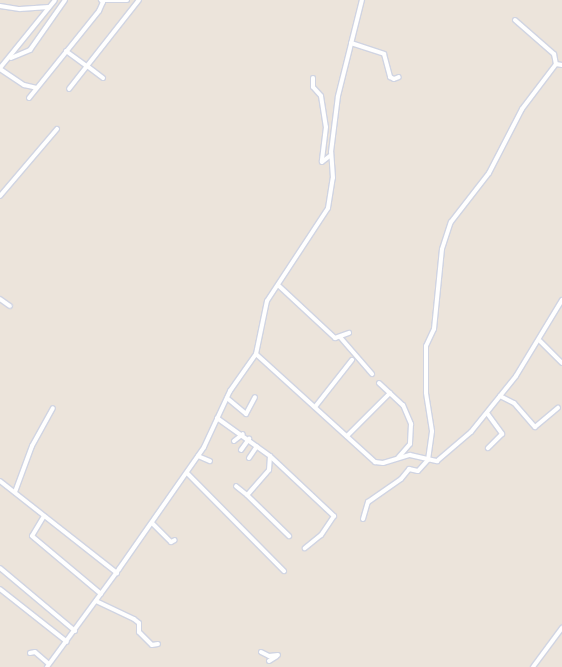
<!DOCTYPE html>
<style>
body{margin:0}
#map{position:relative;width:562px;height:667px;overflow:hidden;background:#ece4db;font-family:Barlow,sans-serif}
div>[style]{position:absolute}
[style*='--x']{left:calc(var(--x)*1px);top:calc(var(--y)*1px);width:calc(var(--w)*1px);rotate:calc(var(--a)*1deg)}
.roads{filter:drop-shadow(1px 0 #d0d4e2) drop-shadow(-1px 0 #d0d4e2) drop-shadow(0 1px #d0d4e2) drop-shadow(0 -1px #d0d4e2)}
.minor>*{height:4px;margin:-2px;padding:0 2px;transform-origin:2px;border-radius:2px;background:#fff}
span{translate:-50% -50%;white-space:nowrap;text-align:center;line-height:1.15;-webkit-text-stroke:4px #fff;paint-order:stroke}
</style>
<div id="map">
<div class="roads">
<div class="minor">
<div style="--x:103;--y:0;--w:24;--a:0"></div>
<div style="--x:0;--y:6;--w:20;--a:9"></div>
<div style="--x:20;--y:9;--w:29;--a:-4"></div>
<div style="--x:515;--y:20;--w:52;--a:41.1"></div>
<div style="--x:554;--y:54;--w:10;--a:79"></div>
<div style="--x:351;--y:43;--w:35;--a:18"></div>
<div style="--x:384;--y:54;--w:24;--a:75"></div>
<div style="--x:390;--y:77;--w:4;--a:27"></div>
<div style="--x:394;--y:79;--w:5;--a:-22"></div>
<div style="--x:66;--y:51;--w:26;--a:36"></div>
<div style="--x:87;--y:66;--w:29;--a:128"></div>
<div style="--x:11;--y:58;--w:21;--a:-23"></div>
<div style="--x:30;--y:50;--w:61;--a:-55"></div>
<div style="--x:0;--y:68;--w:87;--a:-51"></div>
<div style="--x:0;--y:69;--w:29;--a:34"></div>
<div style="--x:24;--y:85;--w:13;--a:13"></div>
<div style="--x:103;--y:78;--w:20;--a:-143"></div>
<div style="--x:87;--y:66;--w:84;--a:-51.8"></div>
<div style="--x:313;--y:78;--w:9;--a:90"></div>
<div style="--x:313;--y:87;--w:12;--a:48"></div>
<div style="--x:321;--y:96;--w:31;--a:81"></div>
<div style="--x:326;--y:127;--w:35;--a:97"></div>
<div style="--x:322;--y:162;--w:11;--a:-38"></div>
<div style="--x:29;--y:98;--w:112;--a:-51.2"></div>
<div style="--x:99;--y:11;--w:10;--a:-66"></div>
<div style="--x:103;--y:2;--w:3;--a:-135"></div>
<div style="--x:0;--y:196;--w:88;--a:-49.6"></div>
<div style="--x:278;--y:285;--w:78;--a:42.9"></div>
<div style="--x:335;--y:338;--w:15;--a:-20"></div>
<div style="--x:0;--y:299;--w:12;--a:35"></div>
<div style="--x:340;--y:337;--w:49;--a:49.1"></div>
<div style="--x:540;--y:341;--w:31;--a:45"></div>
<div style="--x:256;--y:354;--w:161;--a:42.2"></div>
<div style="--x:375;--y:462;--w:8;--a:7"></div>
<div style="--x:383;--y:463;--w:28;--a:-17"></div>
<div style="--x:410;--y:455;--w:28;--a:13"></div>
<div style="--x:437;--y:461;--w:45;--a:-40.5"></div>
<div style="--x:471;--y:432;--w:72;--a:-51.2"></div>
<div style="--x:516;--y:376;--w:89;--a:-58.8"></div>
<div style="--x:379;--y:383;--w:33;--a:43"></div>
<div style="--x:403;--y:405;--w:21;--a:67"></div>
<div style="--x:411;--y:424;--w:20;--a:93"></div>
<div style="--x:410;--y:444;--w:18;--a:131"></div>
<div style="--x:500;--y:396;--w:16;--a:27"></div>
<div style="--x:514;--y:403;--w:32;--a:49"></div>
<div style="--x:535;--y:427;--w:30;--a:-40"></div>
<div style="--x:227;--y:398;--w:25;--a:40"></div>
<div style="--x:246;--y:414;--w:19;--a:-62"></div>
<div style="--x:315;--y:407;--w:60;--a:-51.8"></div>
<div style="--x:487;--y:413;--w:26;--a:54"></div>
<div style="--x:502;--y:434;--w:20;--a:135"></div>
<div style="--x:217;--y:418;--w:65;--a:35.6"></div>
<div style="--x:270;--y:456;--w:14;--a:94"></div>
<div style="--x:269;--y:470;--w:33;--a:131"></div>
<div style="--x:247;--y:495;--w:14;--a:-141"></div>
<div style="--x:347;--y:436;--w:61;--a:-45"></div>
<div style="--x:234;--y:441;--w:11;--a:-38"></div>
<div style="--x:241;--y:450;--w:14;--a:-54"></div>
<div style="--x:198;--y:456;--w:13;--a:23"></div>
<div style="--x:270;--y:456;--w:88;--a:43.2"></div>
<div style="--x:334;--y:516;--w:23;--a:124"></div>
<div style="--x:321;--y:535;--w:21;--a:141"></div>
<div style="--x:249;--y:458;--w:14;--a:-56"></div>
<div style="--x:187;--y:473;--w:138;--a:45.3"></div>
<div style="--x:0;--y:481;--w:149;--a:38.2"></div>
<div style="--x:15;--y:492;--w:49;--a:-69.7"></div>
<div style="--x:32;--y:446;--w:43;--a:-61.1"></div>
<div style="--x:247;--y:495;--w:59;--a:44.3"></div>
<div style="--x:44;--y:516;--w:23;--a:121"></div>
<div style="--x:32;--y:536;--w:90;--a:40"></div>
<div style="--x:363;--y:519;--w:18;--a:-74"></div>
<div style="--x:368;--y:502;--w:40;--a:-34.9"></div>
<div style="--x:401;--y:479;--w:13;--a:-51"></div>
<div style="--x:409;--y:469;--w:9;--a:13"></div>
<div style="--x:418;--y:471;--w:15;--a:-48"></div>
<div style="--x:428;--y:460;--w:29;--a:-82"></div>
<div style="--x:432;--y:431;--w:39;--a:-99"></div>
<div style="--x:426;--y:392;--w:46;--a:-90"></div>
<div style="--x:426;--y:346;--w:19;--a:-65"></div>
<div style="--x:434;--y:329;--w:80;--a:-84.3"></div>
<div style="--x:442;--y:249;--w:28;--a:-72"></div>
<div style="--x:451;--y:222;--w:62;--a:-52.2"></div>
<div style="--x:489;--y:173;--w:72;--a:-62.7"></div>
<div style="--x:522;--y:109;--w:56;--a:-52.9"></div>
<div style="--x:556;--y:64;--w:6;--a:9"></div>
<div style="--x:152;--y:523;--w:27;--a:45"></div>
<div style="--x:171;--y:542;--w:4;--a:-27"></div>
<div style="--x:0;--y:568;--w:98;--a:40"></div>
<div style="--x:0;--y:589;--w:85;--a:38.3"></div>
<div style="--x:96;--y:601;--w:42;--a:25.3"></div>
<div style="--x:134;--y:619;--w:6;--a:39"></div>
<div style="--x:139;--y:623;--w:9;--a:90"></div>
<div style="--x:139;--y:632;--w:18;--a:45"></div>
<div style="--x:152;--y:645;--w:6;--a:-9"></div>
<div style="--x:261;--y:652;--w:9;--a:27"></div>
<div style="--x:269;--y:656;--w:9;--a:-6"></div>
<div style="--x:30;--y:653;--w:5;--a:-11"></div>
<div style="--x:35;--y:652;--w:18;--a:41"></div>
<div style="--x:269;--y:661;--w:9;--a:-32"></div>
<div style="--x:47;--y:667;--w:122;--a:-53.7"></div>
<div style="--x:119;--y:569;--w:149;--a:-55.1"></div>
<div style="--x:204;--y:447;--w:62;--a:-65.1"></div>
<div style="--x:230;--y:391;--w:45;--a:-54.9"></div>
<div style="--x:256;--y:354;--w:54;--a:-78.3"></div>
<div style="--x:267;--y:301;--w:111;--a:-56.7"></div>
<div style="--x:328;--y:208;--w:30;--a:-81"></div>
<div style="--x:333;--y:178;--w:26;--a:-94"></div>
<div style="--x:331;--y:152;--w:56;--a:-82.9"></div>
<div style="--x:338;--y:96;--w:99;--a:-76"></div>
<div style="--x:533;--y:667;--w:49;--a:-53.4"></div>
</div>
</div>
</div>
